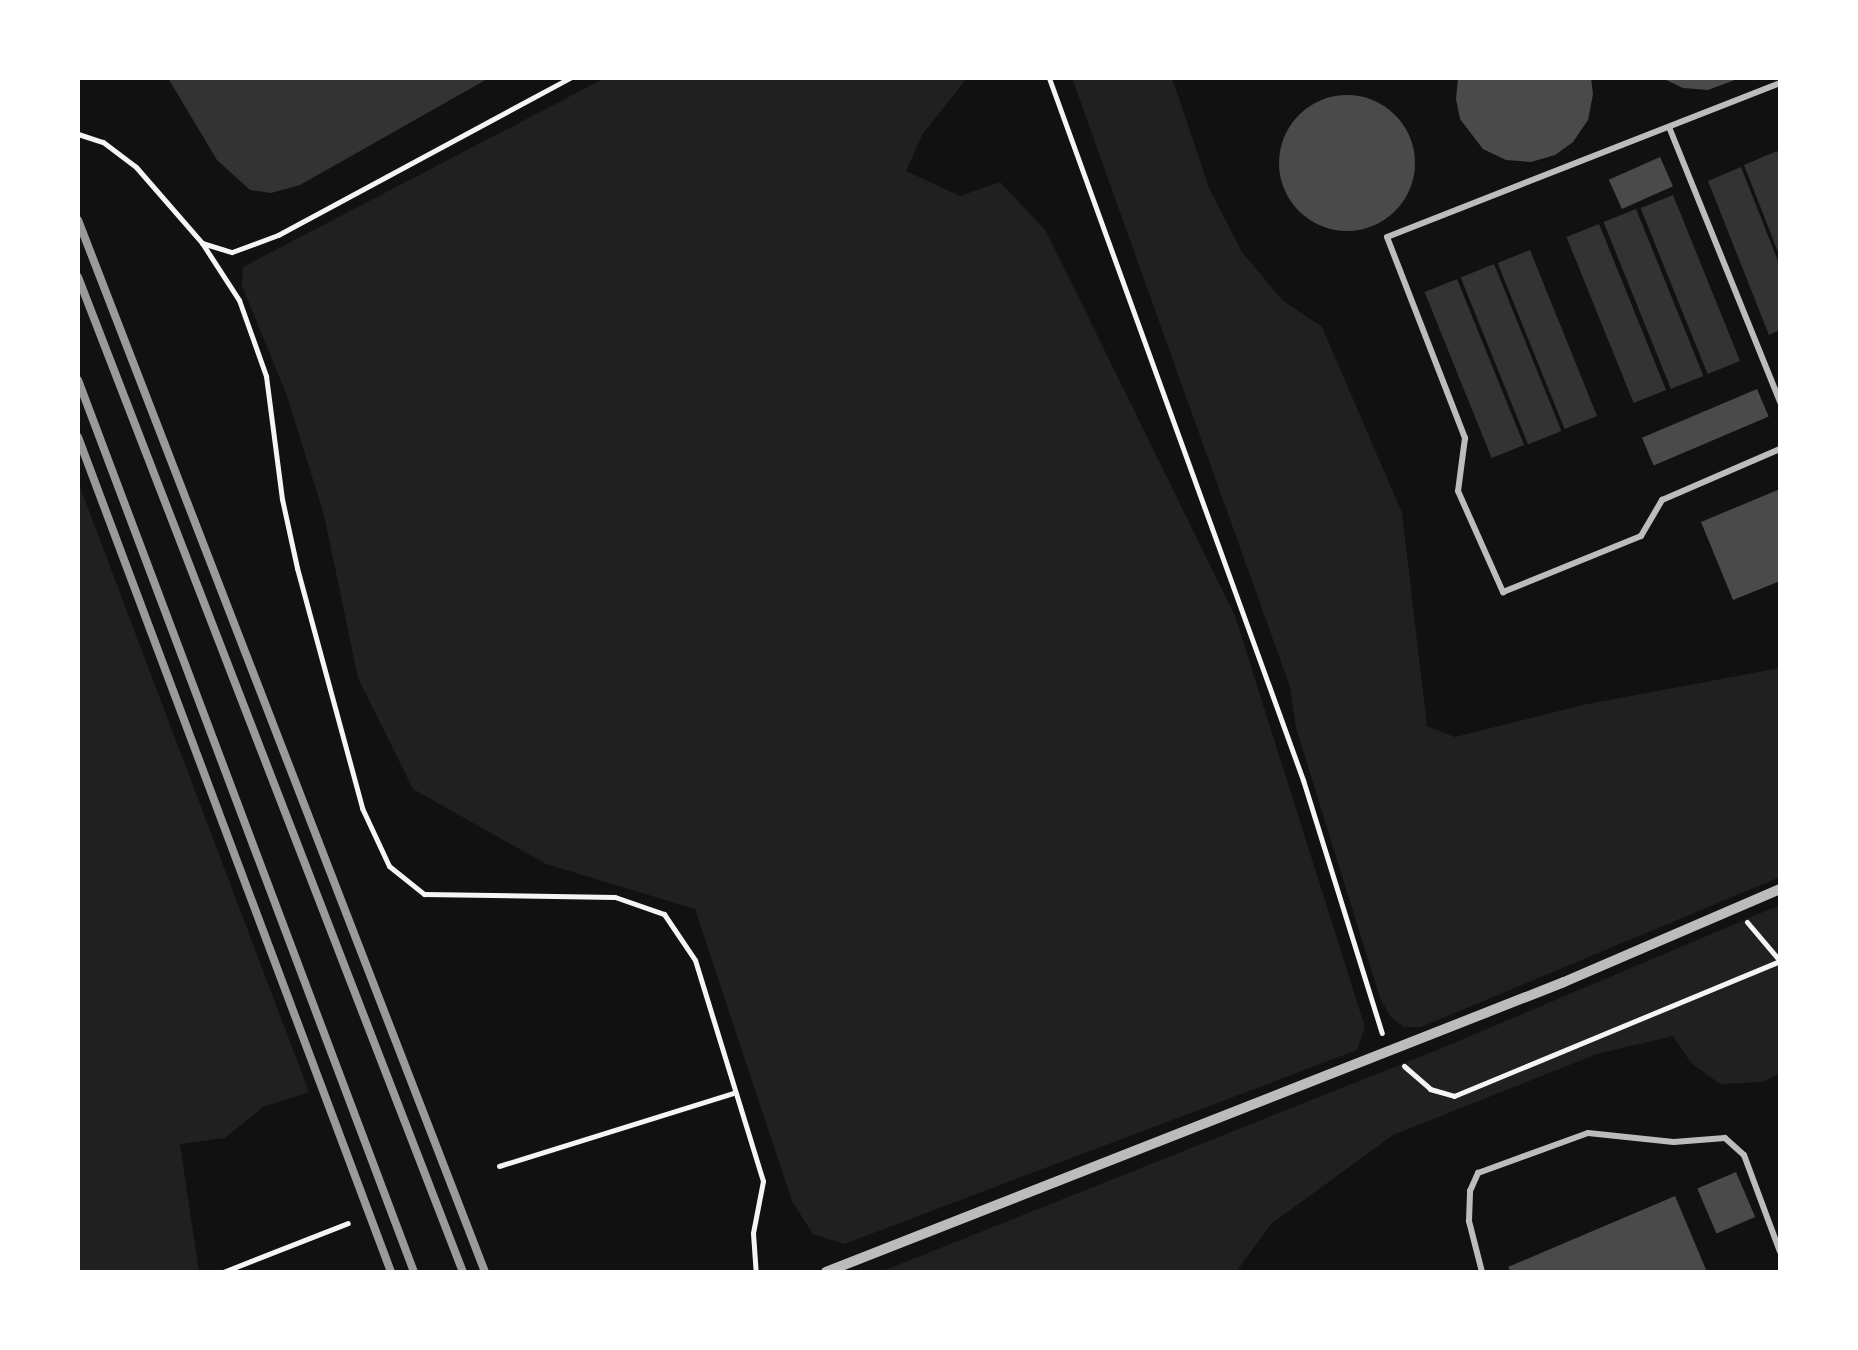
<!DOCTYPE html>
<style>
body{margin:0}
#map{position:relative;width:1858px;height:1350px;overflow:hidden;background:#111;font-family:"Asap Condensed",sans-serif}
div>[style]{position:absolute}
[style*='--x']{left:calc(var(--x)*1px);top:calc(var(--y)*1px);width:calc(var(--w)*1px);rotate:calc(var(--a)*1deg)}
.green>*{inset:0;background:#202020}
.water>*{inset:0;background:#333;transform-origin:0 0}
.building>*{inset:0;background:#4a4a4a;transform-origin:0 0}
.round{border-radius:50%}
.path>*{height:5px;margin:-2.5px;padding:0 2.5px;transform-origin:2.5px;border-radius:2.5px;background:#f5f5f5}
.service>*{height:6px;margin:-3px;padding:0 3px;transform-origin:3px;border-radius:3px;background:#bcbcbc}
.minor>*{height:10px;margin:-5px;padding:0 5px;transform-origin:5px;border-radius:5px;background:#bcbcbc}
.rail>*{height:8px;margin:-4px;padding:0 4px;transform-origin:4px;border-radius:4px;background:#9a9a9a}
span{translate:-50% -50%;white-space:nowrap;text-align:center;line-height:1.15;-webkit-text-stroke:8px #fff;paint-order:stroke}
.frame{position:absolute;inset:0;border:80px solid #fff;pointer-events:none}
</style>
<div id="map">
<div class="green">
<div style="clip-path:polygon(605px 78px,967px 78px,922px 135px,906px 171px,960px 196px,1000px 182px,1046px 231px,1235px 616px,1365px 1027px,1357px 1050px,844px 1244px,813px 1234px,792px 1201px,695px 909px,546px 864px,413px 789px,358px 678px,324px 515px,287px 396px,242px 286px,243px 267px)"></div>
<div style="clip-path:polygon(1072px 78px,1172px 78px,1209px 188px,1242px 252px,1282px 300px,1322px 327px,1402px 513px,1427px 726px,1455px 737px,1583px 705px,1780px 668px,1780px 877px,1421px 1027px,1404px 1027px,1391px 1017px,1380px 998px,1296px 728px,1290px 687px)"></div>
<div style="clip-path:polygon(78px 482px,309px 1092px,263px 1107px,225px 1138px,180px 1144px,199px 1272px,78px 1272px)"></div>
<div style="clip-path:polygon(1780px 905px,1780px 1073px,1763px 1082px,1720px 1084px,1691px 1063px,1673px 1036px,1597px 1054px,1393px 1135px,1271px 1224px,1236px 1272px,880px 1272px,1442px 1048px)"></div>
</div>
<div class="water">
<div style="clip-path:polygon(168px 78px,489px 78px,300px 185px,271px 193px,250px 190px,217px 160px)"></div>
<div style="clip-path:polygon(1777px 151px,1780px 160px,1780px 257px,1744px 165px)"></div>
<div style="clip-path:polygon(1741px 167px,1780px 266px,1780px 330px,1769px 335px,1708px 181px)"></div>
<div style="left:1673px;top:195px;width:179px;height:35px;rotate:68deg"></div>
<div style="left:1636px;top:209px;width:180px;height:35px;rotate:68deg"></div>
<div style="left:1599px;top:224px;width:179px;height:35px;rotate:68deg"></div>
<div style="left:1530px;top:250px;width:179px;height:35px;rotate:68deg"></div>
<div style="left:1494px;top:264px;width:180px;height:36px;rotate:68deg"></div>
<div style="left:1457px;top:279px;width:179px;height:35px;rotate:68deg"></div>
</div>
<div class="building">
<div style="clip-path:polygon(1458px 78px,1591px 78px,1593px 94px,1588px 120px,1573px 142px,1555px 155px,1531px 162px,1506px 160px,1483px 149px,1460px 119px,1456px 99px)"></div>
<div style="clip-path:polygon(1662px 78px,1740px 78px,1708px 90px,1683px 88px)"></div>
<div class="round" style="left:1279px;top:95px;width:136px;height:136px"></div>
<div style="left:1660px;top:157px;width:32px;height:56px;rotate:66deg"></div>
<div style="left:1757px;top:389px;width:30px;height:125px;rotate:67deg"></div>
<div style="clip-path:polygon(1780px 489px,1780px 581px,1733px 600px,1701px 522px)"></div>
<div style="left:1736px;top:1172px;width:49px;height:42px;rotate:67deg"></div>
<div style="clip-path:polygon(1675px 1196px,1707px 1272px,1511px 1272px,1508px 1267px)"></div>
</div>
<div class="path">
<div style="--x:1049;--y:78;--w:747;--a:70.11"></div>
<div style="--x:1303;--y:780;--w:265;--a:72.7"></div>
<div style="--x:78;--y:134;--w:26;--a:18"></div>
<div style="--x:103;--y:142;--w:41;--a:37.1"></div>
<div style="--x:136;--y:167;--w:101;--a:49"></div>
<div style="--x:202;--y:243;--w:68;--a:57"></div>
<div style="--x:239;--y:300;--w:81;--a:70.4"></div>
<div style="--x:266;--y:376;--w:124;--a:82.6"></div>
<div style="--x:282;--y:499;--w:71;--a:77.7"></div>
<div style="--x:297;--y:568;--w:249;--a:74.8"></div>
<div style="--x:362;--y:808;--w:64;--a:65"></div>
<div style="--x:389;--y:866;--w:45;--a:38.7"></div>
<div style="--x:424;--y:894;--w:191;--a:0.9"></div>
<div style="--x:615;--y:897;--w:52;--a:19.1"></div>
<div style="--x:664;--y:914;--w:55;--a:56"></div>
<div style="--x:695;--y:960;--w:231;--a:72.9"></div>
<div style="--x:763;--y:1181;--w:53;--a:100.9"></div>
<div style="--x:753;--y:1233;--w:39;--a:86"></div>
<div style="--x:202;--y:243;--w:31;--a:17"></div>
<div style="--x:232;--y:252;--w:49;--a:-20.3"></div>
<div style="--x:278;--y:235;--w:332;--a:-28.3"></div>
<div style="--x:1747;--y:922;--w:51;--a:49.8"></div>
<div style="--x:1404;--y:1066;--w:35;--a:41"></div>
<div style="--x:1430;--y:1089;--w:25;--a:16"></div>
<div style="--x:1454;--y:1096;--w:353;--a:-22.5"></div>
<div style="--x:499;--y:1166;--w:245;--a:-17.3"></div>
<div style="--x:223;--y:1272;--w:134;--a:-21.4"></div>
</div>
<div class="service">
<div style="--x:1780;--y:83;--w:422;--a:158.6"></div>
<div style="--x:1387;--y:237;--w:216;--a:68.8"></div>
<div style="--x:1465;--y:438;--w:53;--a:97.5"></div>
<div style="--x:1458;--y:491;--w:111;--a:66"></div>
<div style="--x:1503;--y:592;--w:149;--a:-22.1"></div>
<div style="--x:1641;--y:536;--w:42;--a:-59.7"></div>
<div style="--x:1662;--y:500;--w:129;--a:-23.4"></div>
<div style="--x:1669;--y:127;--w:297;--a:68"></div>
<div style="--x:1482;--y:1272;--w:53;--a:-104.3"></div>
<div style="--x:1469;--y:1221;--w:30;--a:-88"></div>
<div style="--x:1470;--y:1191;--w:20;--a:-66"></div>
<div style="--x:1478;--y:1173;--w:117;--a:-20"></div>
<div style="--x:1588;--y:1133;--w:86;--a:6"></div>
<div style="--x:1674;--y:1142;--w:51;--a:-4.5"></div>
<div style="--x:1725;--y:1138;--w:25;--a:42"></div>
<div style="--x:1744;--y:1155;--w:103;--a:69.6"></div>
</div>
<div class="minor">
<div style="--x:826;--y:1272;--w:793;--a:-21.45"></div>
<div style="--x:1564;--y:982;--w:235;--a:-23.3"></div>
</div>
<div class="rail">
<div style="--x:78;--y:220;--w:1128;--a:68.85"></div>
<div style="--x:78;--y:277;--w:1067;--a:68.85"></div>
<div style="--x:78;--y:380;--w:953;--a:69.36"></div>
<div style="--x:78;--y:437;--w:892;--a:69.45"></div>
</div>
<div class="frame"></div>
</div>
